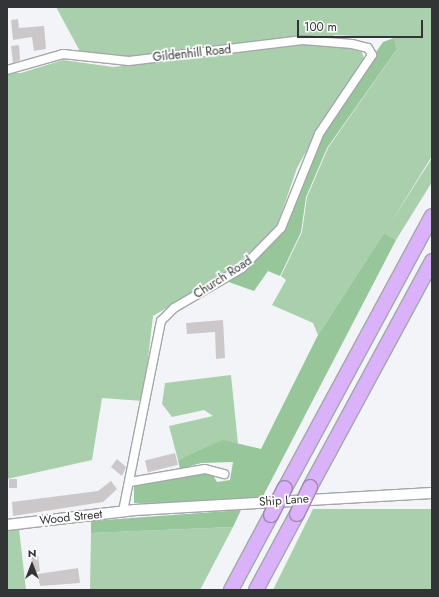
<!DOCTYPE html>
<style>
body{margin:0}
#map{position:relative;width:439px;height:597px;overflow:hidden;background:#f2f4f8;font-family:Jost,sans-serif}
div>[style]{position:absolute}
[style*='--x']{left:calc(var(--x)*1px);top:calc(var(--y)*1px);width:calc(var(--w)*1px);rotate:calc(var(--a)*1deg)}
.green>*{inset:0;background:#aacfac}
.forest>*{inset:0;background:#96c69a}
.building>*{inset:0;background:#ccc7c9;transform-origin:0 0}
.roads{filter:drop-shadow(1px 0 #a4a7aa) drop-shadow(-1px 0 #a4a7aa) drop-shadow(0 1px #a4a7aa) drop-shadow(0 -1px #a4a7aa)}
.minor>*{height:8px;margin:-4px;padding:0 4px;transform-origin:4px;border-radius:4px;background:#fff}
.tertiary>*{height:10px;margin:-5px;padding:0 5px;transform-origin:5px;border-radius:5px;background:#fff}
.motorway>*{height:14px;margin:-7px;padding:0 7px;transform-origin:7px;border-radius:7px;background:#dab2fa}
.bridges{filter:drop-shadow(1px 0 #a086b5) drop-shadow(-1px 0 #a086b5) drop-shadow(0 1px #a086b5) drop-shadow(0 -1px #a086b5)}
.motorway-bridge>*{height:14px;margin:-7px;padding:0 7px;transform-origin:7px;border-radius:7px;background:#dab2fa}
span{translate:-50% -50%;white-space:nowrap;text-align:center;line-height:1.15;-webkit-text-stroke:3.5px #fff;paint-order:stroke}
.street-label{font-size:12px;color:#333436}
.frame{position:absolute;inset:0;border:8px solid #333436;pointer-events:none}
.north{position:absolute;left:12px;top:545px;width:40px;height:40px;-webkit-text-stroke:3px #fff;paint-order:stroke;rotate:0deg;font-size:11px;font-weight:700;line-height:16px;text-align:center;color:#333436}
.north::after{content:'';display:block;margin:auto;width:14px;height:18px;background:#333436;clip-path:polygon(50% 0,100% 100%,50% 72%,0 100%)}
.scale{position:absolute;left:297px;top:20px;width:126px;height:18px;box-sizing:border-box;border:2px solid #333436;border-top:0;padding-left:5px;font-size:12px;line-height:14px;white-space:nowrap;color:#333436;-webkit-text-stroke:3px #fff;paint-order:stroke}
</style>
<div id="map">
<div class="green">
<div style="clip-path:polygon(56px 7px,432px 7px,432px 156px,390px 224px,432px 158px,432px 182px,396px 240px,384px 233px,318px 335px,313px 323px,272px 305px,286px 280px,281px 276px,302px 232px,307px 197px,328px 148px,397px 49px,394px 38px,334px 35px,330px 40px,129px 60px,82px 55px)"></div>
<div style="clip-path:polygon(304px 45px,338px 45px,362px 52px,365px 62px,324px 119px,297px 168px,278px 223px,257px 247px,224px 274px,153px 316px,143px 401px,102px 398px,92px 460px,7px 479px,7px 73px,21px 73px,63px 60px,113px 67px)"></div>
<div style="clip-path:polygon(231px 375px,238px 444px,225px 441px,178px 460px,169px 426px,213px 416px,204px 410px,172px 417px,162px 404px,165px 383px)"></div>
<div style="clip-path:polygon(313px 509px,432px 509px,432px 590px,273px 590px)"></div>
<div style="clip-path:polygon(233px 527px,200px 590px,90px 590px,91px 533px)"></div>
<div style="clip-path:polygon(19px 529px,26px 590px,7px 590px,7px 530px)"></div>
</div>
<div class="forest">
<div style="clip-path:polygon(394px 38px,397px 49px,327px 148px,306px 197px,301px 232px,280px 276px,268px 271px,254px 291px,223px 280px,281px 228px,319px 134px,383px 42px)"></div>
<div style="clip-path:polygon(384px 233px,396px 240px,260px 502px,134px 503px,134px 484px,211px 472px,217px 482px,230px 480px,233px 462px,201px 463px,180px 469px,178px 460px,223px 440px,261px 449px,318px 335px)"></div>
<div style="clip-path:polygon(241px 510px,233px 527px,91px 533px,91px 521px)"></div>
</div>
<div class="building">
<div style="clip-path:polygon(18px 19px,19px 28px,44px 26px,46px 49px,34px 51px,32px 37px,13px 40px,11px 20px)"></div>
<div style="clip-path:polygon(19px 45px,20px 60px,13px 63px,11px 46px)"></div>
<div style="clip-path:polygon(223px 320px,225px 358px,216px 359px,215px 332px,187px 334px,186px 323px)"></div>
<div style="left:175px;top:453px;width:12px;height:31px;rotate:76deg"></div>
<div style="clip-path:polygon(117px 459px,126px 467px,122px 476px,111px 467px)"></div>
<div style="left:9px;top:479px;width:8px;height:9px"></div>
<div style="clip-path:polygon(111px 481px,117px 489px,103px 502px,13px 516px,12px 502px,98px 491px)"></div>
<div style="clip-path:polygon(38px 556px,40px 571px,34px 573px,31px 557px)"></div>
<div style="clip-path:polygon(78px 568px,80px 583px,40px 586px,38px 574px)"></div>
</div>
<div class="roads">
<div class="minor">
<div style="--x:7;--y:70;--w:58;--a:-15.9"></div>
<div style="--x:63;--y:54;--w:66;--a:6.1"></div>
<div style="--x:129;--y:61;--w:175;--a:-6.9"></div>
<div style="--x:303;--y:40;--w:49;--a:4.7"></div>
<div style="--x:352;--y:44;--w:16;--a:14"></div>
<div style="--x:368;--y:48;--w:8;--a:60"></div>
<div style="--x:372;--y:55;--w:95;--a:123.9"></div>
<div style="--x:319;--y:134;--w:101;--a:112"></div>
<div style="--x:281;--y:228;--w:56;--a:134.3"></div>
<div style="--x:242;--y:268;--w:79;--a:149.5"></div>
<div style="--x:174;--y:308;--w:18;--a:135"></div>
<div style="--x:161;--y:321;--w:195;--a:101.3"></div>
<div style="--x:130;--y:482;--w:76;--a:-9.8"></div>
<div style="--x:205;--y:469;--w:20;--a:15"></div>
</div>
<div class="tertiary">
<div style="--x:7;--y:525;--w:129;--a:-6.7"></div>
<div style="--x:135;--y:510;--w:297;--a:-3.3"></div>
</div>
<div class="motorway">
<div style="--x:310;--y:487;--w:257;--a:-61.6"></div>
<div style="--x:285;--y:488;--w:309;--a:-61.6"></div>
<div style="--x:231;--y:590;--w:85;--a:-61.9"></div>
<div style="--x:256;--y:590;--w:86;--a:-61.7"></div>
</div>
</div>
<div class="bridges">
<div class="motorway-bridge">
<div style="--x:297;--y:514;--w:30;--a:-64"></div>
<div style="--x:271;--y:515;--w:30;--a:-63"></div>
</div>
</div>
<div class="street-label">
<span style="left:192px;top:54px;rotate:-6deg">Gildenhill Road</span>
<span style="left:223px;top:278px;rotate:-33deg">Church Road</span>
<span style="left:284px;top:501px;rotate:-4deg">Ship Lane</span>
<span style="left:71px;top:518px;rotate:-6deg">Wood Street</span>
</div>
<div class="frame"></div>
<div class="north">N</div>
<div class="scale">100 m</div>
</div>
